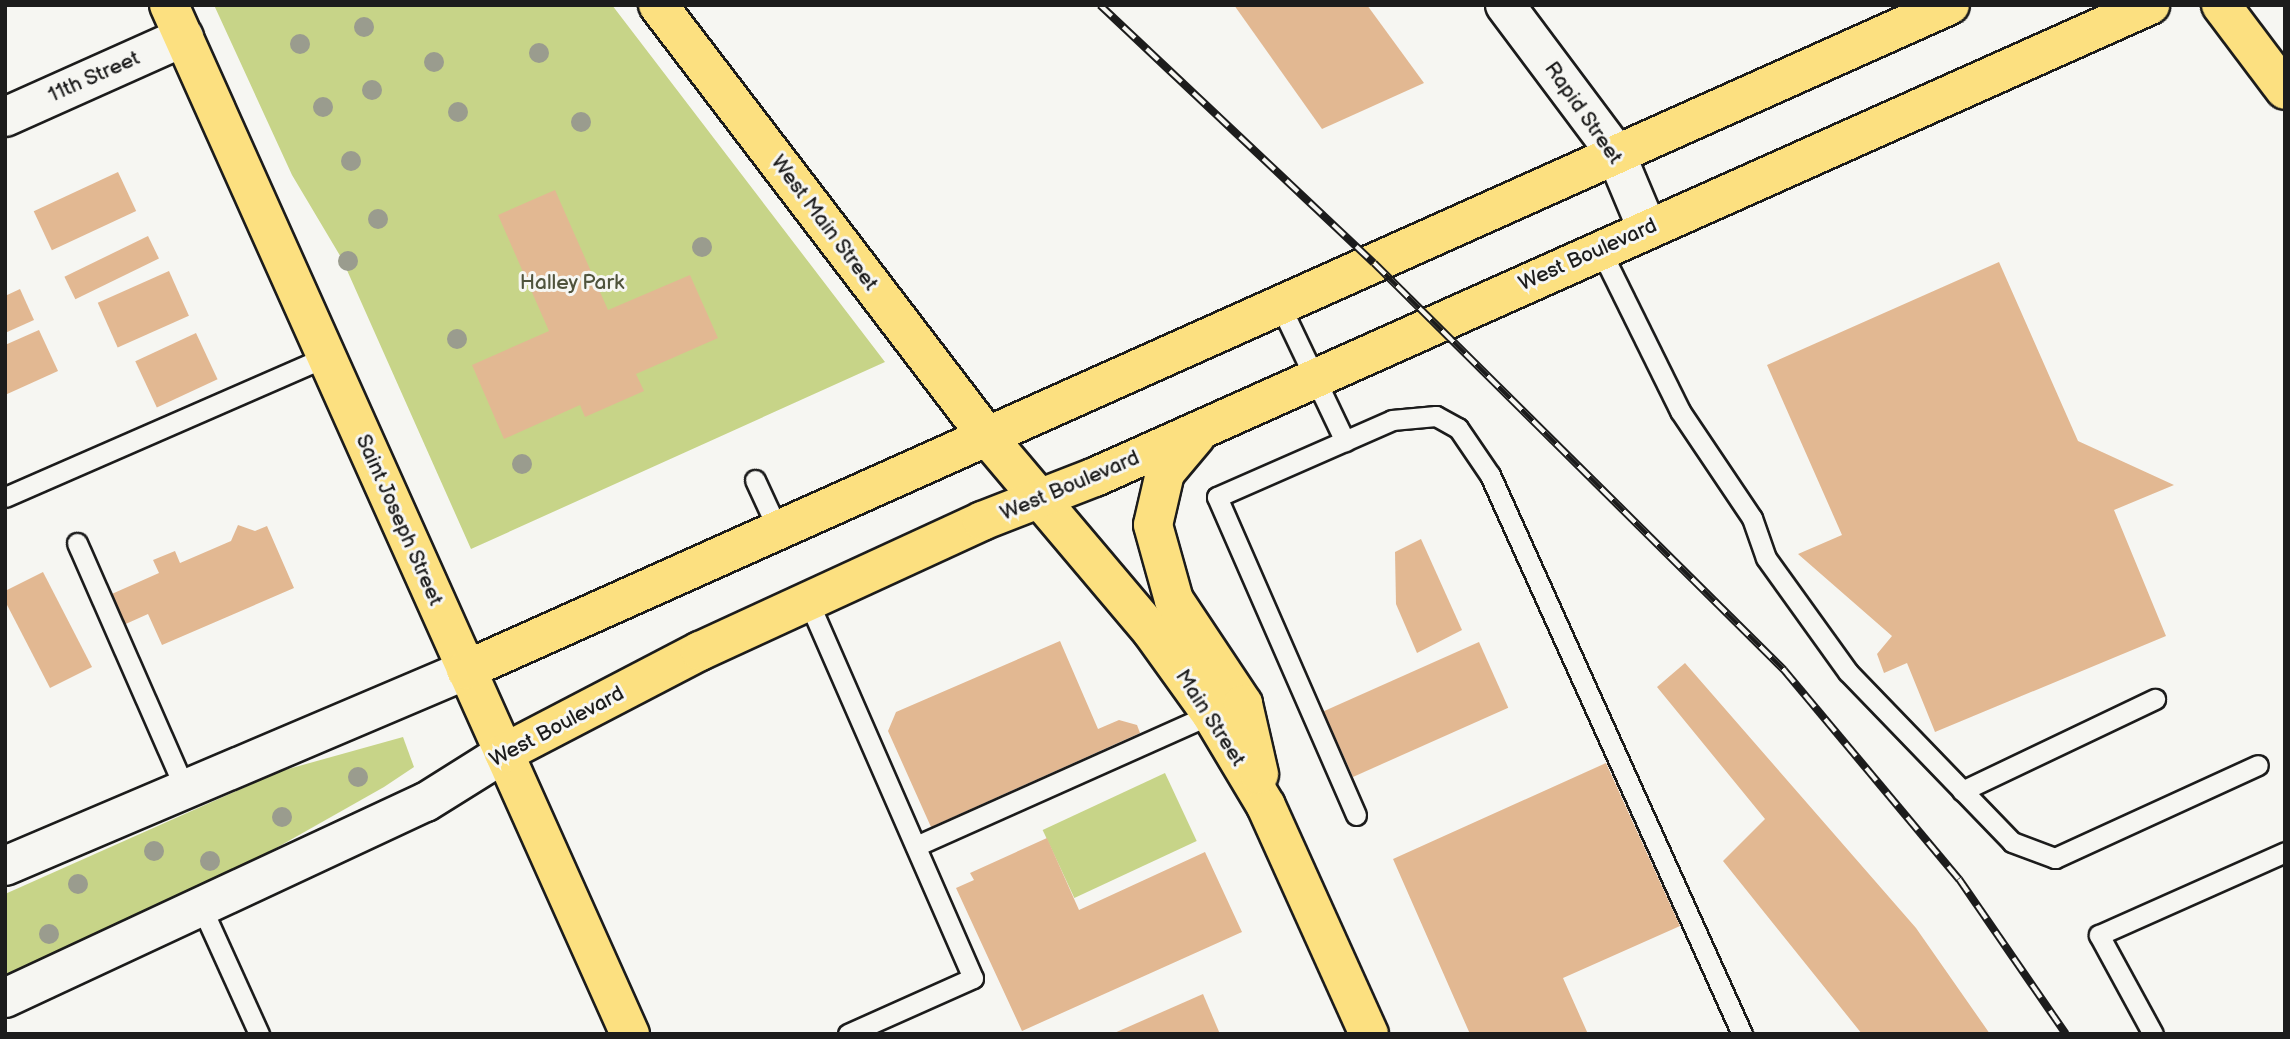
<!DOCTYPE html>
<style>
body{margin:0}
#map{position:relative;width:2290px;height:1039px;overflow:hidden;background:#f6f6f2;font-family:"Balsamiq Sans",sans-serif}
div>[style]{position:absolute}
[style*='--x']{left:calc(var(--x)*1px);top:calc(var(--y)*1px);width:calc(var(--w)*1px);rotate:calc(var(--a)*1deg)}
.green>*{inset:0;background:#c7d488;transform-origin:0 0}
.building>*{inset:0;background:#e2b892;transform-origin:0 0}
.roads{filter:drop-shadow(2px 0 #1c1c1c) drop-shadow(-2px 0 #1c1c1c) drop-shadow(0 2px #1c1c1c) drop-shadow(0 -2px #1c1c1c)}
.lane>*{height:19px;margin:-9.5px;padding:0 9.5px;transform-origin:9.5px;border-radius:9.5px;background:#f6f6f2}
.street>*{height:38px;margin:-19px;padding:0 19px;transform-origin:19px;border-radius:19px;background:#f6f6f2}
.secondary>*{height:38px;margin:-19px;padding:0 19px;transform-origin:19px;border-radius:19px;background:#f6f6f2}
.primary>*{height:38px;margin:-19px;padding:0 19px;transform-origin:19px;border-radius:19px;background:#fce080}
.highway>*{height:38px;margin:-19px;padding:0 19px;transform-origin:19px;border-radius:19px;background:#fce080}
.rail>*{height:8px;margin-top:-4px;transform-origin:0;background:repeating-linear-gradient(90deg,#f6f6f2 0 16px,#1c1c1c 0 32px);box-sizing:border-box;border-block:2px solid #1c1c1c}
.trees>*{width:20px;height:20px;margin:-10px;border-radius:50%;background:#9a9c8e}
span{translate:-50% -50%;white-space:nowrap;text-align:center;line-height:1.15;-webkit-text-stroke:6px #f6f6f2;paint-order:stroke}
.street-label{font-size:21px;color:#1c1c1c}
.park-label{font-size:21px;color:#4f533c}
.frame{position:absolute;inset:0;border:7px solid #1c1c1c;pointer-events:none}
</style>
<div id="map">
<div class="green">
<div style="clip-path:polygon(214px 5px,612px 5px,885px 362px,471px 549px,342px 259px,292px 175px)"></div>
<div style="clip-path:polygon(403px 737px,414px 767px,384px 787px,225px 877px,5px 978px,5px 894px,281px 771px)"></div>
<div style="left:1165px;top:773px;width:75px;height:135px;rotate:65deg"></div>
</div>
<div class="building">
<div style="clip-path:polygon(1234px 5px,1367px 5px,1424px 83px,1322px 129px)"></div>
<div style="left:118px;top:172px;width:43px;height:93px;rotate:65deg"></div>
<div style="clip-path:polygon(555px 190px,608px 310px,690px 275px,718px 338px,636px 374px,644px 391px,585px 417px,580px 405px,504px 439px,472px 365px,549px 331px,498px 215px)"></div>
<div style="left:148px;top:236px;width:25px;height:93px;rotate:64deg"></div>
<div style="clip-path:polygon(1999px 262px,2078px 441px,2174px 485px,2114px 510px,2166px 636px,1935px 732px,1907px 663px,1884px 673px,1877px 654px,1892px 636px,1798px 554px,1842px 535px,1767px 365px)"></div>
<div style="left:169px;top:271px;width:49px;height:78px;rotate:66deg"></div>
<div style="clip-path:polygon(20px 289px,34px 320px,5px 333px,5px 296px)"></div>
<div style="clip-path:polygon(39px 330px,58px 371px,5px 395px,5px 345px)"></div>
<div style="left:196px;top:333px;width:51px;height:67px;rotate:65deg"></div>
<div style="clip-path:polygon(238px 525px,255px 531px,267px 526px,294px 588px,162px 645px,148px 614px,119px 627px,105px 597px,159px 573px,153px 560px,175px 551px,180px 563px,231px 541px)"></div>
<div style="clip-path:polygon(1421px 539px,1462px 630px,1417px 653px,1396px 604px,1395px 552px)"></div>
<div style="clip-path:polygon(43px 572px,92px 667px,50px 688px,5px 601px,5px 591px)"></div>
<div style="clip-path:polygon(1060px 641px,1098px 729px,1119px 720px,1137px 725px,1140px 733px,931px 827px,888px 731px,896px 712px)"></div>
<div style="left:1479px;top:642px;width:72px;height:170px;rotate:66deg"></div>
<div style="clip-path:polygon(1685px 663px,1916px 928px,1990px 1034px,1862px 1034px,1723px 861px,1765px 819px,1657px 687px)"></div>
<div style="clip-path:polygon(1606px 763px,1680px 926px,1563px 978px,1588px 1034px,1470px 1034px,1393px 859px)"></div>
<div style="clip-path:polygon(1047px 838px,1079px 910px,1205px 852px,1242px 932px,1022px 1031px,956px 888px,974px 880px,970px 873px)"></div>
<div style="clip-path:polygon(1203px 994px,1220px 1034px,1112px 1034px)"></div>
</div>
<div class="roads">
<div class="lane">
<div style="--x:1600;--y:249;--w:181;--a:63.7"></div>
<div style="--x:1680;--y:411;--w:129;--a:56.1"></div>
<div style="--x:1752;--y:518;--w:42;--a:70.7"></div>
<div style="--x:1766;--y:558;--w:140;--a:54.3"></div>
<div style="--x:1848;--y:672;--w:236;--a:46"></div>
<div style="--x:2012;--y:842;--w:46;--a:20.4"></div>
<div style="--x:2055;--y:858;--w:223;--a:-24.6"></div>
<div style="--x:1280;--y:305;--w:151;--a:64.5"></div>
<div style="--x:755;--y:480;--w:57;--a:65.2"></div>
<div style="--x:5;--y:497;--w:349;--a:-23.6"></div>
<div style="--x:77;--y:543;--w:264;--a:66.3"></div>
<div style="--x:810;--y:605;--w:407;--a:66.4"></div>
<div style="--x:973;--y:978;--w:137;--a:155.9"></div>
<div style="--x:1962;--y:791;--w:214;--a:-25.5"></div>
<div style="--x:1356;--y:815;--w:347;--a:-113.6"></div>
<div style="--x:1217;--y:497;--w:191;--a:-23.7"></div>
<div style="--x:1392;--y:420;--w:44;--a:-5.2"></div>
<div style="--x:1436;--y:416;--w:25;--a:29"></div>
<div style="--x:1458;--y:428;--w:57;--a:55.8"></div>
<div style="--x:1490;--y:475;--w:613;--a:65.73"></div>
<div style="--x:916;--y:846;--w:323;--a:-24.1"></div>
<div style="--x:201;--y:906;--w:141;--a:65.6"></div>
<div style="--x:2153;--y:1034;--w:113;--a:-118.6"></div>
<div style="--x:2099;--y:935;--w:204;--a:-24"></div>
</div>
<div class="street">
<div style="--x:1505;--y:5;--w:184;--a:53.2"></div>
<div style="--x:1615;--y:152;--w:82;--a:67.2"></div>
<div style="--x:5;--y:117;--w:196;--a:-24.1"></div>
</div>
<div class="secondary">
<div style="--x:5;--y:866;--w:501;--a:-23.03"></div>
<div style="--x:5;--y:998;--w:464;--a:-25"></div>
<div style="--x:426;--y:802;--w:92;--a:-32.1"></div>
</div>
<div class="primary">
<div style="--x:169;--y:5;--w:1128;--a:65.87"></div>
<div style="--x:658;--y:5;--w:547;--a:52.65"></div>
<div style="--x:990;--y:440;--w:251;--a:49.8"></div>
<div style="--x:1152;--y:632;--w:101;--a:54.3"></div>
<div style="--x:1211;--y:714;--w:107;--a:59.1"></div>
<div style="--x:1266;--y:806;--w:250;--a:65.7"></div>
<div style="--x:1196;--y:436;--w:48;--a:130"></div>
<div style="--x:1165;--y:473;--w:53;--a:103"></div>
<div style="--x:1153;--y:525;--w:78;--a:74.4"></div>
<div style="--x:1174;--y:600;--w:125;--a:56.4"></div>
<div style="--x:1243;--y:704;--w:72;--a:77.1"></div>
<div style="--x:466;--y:670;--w:1626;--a:-24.14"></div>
<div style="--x:504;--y:753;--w:221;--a:-27.5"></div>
<div style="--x:700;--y:651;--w:311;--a:-24.7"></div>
<div style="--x:982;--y:521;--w:121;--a:-21.3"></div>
<div style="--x:1095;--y:477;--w:1156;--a:-24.1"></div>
</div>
<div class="highway">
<div style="--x:2221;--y:5;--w:106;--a:53"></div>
</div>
</div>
<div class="rail">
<div style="--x:1100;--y:5;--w:376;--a:43.3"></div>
<div style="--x:1374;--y:263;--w:578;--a:44.79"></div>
<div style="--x:1784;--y:670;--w:273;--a:50.1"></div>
<div style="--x:1959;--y:879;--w:188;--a:55.4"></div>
</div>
<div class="trees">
<div style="left:364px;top:27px"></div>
<div style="left:300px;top:44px"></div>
<div style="left:539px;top:53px"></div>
<div style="left:434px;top:62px"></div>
<div style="left:372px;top:90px"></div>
<div style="left:323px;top:107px"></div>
<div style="left:458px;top:112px"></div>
<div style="left:581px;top:122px"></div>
<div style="left:351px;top:161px"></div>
<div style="left:378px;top:219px"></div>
<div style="left:702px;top:247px"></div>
<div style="left:348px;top:261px"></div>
<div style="left:457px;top:339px"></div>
<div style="left:522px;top:464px"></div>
<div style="left:358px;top:777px"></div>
<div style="left:282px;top:817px"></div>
<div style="left:154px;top:851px"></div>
<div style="left:210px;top:861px"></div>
<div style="left:78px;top:884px"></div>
<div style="left:49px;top:934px"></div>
</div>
<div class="street-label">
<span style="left:94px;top:77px;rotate:-24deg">11th Street</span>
<span style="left:1583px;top:113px;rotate:55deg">Rapid Street</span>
<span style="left:824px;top:223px;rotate:53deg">West Main Street</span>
<span style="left:1588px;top:255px;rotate:-24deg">West Boulevard</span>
<span style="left:1070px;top:486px;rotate:-23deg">West Boulevard</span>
<span style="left:399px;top:520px;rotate:66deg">Saint Joseph Street</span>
<span style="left:1210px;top:718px;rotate:57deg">Main Street</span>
<span style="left:557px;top:727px;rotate:-28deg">West Boulevard</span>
</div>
<div class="park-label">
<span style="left:572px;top:283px">Halley Park</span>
</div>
<div class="frame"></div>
</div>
